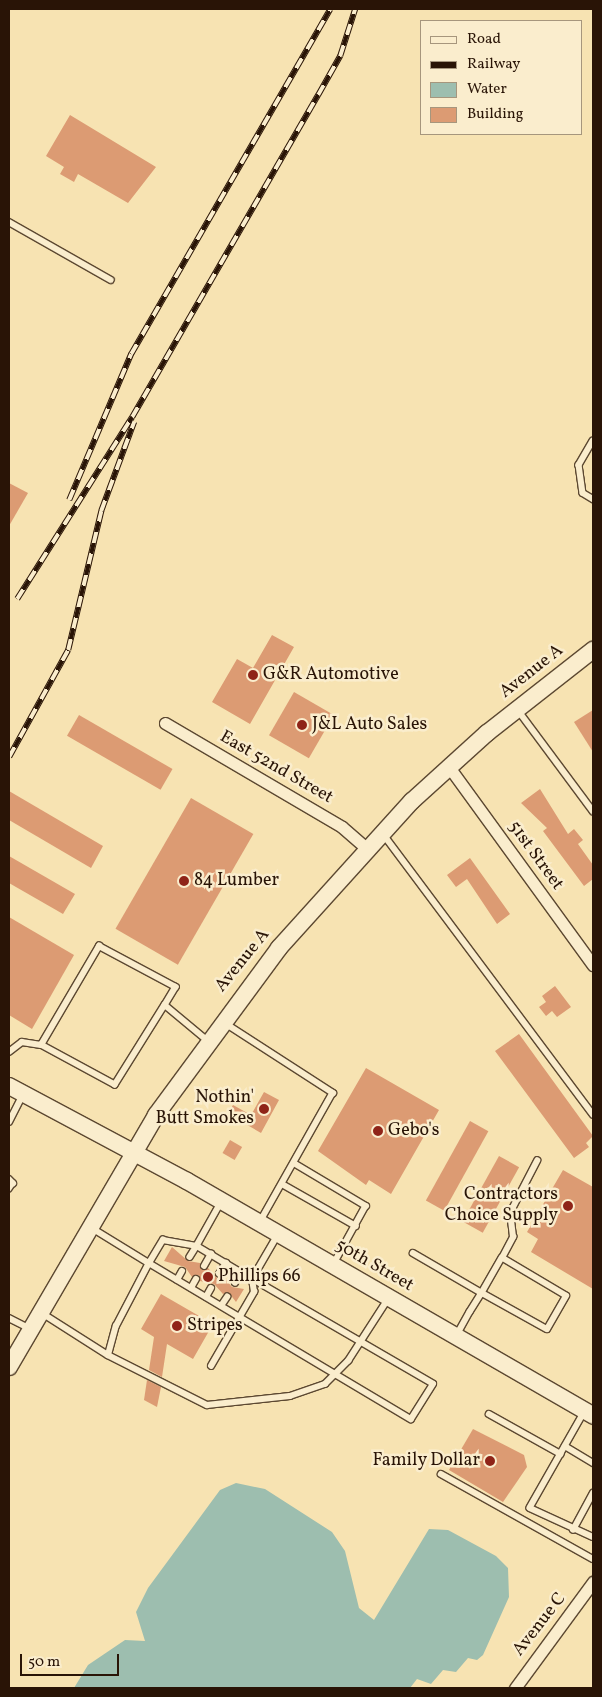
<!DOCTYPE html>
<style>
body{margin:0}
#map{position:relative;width:602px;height:1697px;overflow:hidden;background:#f7e3b2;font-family:Vollkorn,serif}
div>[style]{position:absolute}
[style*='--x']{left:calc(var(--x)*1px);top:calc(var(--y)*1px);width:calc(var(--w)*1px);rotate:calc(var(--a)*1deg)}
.water>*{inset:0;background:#9dbeaf}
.building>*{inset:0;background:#dc9b73;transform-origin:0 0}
.roads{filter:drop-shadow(1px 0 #5c4831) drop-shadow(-1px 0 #5c4831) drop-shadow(0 1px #5c4831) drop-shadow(0 -1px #5c4831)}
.service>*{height:5.5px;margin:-2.75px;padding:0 2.75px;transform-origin:2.75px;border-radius:2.75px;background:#faedcd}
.minor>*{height:11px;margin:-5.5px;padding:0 5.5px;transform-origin:5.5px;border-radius:5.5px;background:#faedcd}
.secondary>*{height:16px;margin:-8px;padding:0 8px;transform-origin:8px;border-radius:8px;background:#faedcd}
.rail>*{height:5.5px;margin-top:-2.75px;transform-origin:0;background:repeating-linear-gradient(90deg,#faedcd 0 11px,#291406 0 22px);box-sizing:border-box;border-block:1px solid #291406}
.dots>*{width:14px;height:14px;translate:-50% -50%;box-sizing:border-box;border:2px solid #faedcd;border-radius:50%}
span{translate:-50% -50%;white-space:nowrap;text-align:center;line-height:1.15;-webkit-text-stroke:5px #faedcd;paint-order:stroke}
.street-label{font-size:18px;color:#291406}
.poi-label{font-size:18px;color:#291406}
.left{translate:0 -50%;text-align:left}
.right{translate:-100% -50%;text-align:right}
.frame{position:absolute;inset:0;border:10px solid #291406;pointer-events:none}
.legend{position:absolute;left:420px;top:20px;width:162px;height:115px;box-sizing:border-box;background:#faedcd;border:1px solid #a6967d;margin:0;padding:6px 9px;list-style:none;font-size:15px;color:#291406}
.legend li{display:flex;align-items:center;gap:10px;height:25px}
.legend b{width:25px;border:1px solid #a6967d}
.scale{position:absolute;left:20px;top:1654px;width:99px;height:22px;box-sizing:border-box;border:2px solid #291406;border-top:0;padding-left:6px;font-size:15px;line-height:18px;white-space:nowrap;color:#291406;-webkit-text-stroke:4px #faedcd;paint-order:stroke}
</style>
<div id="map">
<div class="water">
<div style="clip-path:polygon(236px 1483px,265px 1489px,332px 1532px,345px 1551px,359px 1608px,374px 1620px,429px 1529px,448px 1530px,496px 1556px,508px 1568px,509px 1597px,483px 1655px,477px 1660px,468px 1658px,456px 1672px,443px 1670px,431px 1684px,417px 1679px,410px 1688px,74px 1688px,88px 1665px,125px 1640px,145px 1641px,136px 1612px,148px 1588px,220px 1490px)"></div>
</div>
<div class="building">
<div style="clip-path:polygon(70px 115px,156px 167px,128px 203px,78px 174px,74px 182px,60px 174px,64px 167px,46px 156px)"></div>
<div style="clip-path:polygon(9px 483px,28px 493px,9px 526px)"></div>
<div style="clip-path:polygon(272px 635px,294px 647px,250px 724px,212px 702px,237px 659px,253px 668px)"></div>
<div style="left:294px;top:692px;width:46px;height:50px;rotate:30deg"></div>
<div style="clip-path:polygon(593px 710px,593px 752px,574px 722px)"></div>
<div style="left:79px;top:715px;width:108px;height:24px;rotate:30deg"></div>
<div style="clip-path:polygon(540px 789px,568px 834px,574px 829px,583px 840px,578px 844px,593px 865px,593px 879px,584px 886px,543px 831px,547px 828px,521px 803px)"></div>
<div style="clip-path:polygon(9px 791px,103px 846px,91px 868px,9px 820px)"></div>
<div style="left:191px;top:798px;width:72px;height:151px;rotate:30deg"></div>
<div style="clip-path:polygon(9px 856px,75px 894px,63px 914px,9px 883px)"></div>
<div style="clip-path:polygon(470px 858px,510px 914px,497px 924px,467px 879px,456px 887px,447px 875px)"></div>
<div style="clip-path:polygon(9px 917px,74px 955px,32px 1029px,9px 1015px)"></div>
<div style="clip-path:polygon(555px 986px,571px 1007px,557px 1017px,552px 1011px,546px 1016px,539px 1007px,546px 1002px,542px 996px)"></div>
<div style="clip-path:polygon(519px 1034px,593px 1136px,586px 1143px,589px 1147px,574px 1158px,495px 1051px)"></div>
<div style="clip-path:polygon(366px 1068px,439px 1110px,391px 1194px,369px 1180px,366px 1185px,318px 1151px)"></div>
<div style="clip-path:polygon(264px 1092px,279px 1100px,261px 1133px,228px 1114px,233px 1105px,251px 1115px)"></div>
<div style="left:470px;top:1121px;width:21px;height:91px;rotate:29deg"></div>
<div style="left:230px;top:1140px;width:14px;height:15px;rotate:30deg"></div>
<div style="left:499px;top:1156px;width:23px;height:75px;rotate:29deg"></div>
<div style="clip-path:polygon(563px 1170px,593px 1187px,593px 1289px,531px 1252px,538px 1239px,527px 1232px)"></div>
<div style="clip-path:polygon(172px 1247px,188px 1261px,200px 1263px,202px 1270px,208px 1268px,217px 1278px,223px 1276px,232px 1287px,244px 1289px,236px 1302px,229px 1293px,223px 1294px,214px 1284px,200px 1281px,199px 1275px,192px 1277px,185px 1267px,164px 1261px)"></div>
<div style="clip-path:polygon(161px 1294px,213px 1324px,193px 1359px,167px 1344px,162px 1377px,149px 1370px,154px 1337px,141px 1329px)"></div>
<div style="clip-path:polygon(147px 1380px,161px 1387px,157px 1407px,144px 1400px)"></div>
<div style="clip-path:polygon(473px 1429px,524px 1455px,527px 1467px,503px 1502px,449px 1470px)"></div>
</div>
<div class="roads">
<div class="service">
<div style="--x:9;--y:222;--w:117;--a:29.6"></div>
<div style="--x:593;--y:441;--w:28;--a:120"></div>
<div style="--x:579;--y:465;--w:28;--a:82"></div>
<div style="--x:583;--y:493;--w:12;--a:31"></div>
<div style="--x:518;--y:710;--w:126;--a:53.4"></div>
<div style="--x:384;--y:835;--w:349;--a:53.2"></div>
<div style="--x:165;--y:1005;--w:94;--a:122"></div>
<div style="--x:115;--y:1085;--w:84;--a:-151.6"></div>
<div style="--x:41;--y:1045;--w:115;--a:-59.6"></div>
<div style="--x:99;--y:946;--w:87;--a:28"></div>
<div style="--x:176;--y:987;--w:21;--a:121"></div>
<div style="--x:165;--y:1005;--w:55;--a:39.8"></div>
<div style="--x:225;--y:1023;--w:129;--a:32.9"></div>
<div style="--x:333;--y:1093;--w:147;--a:119.4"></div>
<div style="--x:9;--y:1052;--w:16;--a:-38"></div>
<div style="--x:22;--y:1042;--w:19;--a:9"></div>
<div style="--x:9;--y:1122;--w:30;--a:-63"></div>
<div style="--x:294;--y:1163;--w:84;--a:30.8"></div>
<div style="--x:366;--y:1206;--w:66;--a:118.9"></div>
<div style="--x:9;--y:1179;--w:6;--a:45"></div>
<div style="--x:13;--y:1183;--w:7;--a:124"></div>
<div style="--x:282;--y:1184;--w:85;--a:29.6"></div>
<div style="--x:221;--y:1203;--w:49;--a:119.2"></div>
<div style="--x:197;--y:1246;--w:64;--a:31"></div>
<div style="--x:252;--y:1279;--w:50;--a:-59.8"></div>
<div style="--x:92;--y:1228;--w:67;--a:31.6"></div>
<div style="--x:149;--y:1263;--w:27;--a:-59"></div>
<div style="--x:163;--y:1240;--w:35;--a:10"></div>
<div style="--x:197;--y:1246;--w:13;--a:122"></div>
<div style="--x:413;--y:1253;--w:80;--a:30.1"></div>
<div style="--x:482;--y:1293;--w:74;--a:29"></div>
<div style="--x:547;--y:1329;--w:38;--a:-60"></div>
<div style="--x:566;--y:1296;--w:74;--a:-149.3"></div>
<div style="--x:502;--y:1258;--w:40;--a:119.7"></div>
<div style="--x:482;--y:1293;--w:22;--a:122"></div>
<div style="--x:470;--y:1312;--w:26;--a:119"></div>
<div style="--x:502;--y:1258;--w:24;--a:-62"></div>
<div style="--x:513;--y:1237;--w:24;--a:-97"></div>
<div style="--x:510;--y:1213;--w:59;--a:-62.6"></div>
<div style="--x:204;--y:1266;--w:14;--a:-60"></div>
<div style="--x:219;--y:1274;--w:13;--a:-58"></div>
<div style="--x:177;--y:1280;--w:10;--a:-61"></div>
<div style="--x:235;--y:1283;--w:13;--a:-61"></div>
<div style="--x:191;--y:1288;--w:10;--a:-61"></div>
<div style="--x:206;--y:1297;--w:10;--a:-61"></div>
<div style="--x:221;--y:1306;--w:11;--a:-56"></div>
<div style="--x:42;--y:1313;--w:78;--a:32.5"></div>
<div style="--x:108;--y:1355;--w:111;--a:26.8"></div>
<div style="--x:207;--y:1405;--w:83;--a:-6.2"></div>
<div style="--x:290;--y:1396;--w:37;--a:-19"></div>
<div style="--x:325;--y:1384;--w:33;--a:-45"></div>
<div style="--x:348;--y:1361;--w:74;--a:-57.2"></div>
<div style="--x:9;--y:1318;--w:22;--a:27"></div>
<div style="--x:108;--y:1355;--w:30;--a:-75"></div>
<div style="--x:116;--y:1326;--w:71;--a:-62.4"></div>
<div style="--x:149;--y:1263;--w:305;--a:30.8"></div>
<div style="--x:411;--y:1419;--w:41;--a:-57.8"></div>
<div style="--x:433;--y:1384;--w:209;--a:-149.9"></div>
<div style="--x:211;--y:1366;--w:86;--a:-59.8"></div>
<div style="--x:254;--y:1292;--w:13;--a:-99"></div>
<div style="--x:584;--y:1413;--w:109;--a:119.6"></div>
<div style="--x:530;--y:1508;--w:69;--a:24.7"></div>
<div style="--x:489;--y:1414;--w:82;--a:29.1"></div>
<div style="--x:565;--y:1446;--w:33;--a:31"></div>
<div style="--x:441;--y:1474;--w:174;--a:29.2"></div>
<div style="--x:573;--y:1530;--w:42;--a:-61.6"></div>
</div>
<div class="minor">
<div style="--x:165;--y:723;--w:205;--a:30.4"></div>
<div style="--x:342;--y:827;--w:32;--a:41"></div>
<div style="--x:449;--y:767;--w:245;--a:54"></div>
<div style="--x:515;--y:1688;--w:132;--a:-53.7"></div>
</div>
<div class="secondary">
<div style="--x:9;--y:1086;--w:202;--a:28.1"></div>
<div style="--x:187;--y:1181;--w:469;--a:30"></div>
<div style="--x:9;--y:1367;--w:292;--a:-59.7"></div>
<div style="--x:156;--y:1115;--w:207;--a:-53.6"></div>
<div style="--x:279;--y:948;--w:198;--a:-47.9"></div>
<div style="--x:412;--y:801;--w:101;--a:-42.2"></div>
<div style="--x:487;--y:733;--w:135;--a:-38.1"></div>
</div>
</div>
<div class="rail">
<div style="--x:69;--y:500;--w:159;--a:-67"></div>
<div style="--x:131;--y:354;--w:398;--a:-60"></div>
<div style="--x:17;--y:599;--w:215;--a:-57.7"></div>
<div style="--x:132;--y:417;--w:372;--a:-60"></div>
<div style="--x:318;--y:95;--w:45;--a:-60.6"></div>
<div style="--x:340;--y:56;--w:49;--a:-72.3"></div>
<div style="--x:9;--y:757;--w:122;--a:-61.1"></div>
<div style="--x:68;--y:650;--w:143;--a:-76.6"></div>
<div style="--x:101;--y:511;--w:95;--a:-69.7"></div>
</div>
<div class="dots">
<div style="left:253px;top:675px;background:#8f2418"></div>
<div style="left:302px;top:725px;background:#8f2418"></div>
<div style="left:184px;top:881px;background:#8f2418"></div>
<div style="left:264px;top:1109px;background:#8f2418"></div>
<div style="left:378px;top:1131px;background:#8f2418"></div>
<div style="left:568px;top:1206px;background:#8f2418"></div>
<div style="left:208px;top:1277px;background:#8f2418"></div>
<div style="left:177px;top:1326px;background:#8f2418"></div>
<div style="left:490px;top:1461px;background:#8f2418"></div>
</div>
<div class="street-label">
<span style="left:532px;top:672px;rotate:-38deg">Avenue A</span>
<span style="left:276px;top:768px;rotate:30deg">East 52nd Street</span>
<span style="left:535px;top:856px;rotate:54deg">51st Street</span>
<span style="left:243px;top:961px;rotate:-51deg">Avenue A</span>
<span style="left:374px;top:1266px;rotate:30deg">50th Street</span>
<span style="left:540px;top:1625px;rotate:-52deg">Avenue C</span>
</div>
<div class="poi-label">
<span class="left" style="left:263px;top:675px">G&amp;R Automotive</span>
<span class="left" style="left:312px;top:725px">J&amp;L Auto Sales</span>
<span class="left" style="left:194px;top:881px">84 Lumber</span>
<span class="right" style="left:254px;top:1109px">Nothin'<br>Butt Smokes</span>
<span class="left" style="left:388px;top:1131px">Gebo's</span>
<span class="right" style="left:558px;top:1206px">Contractors<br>Choice Supply</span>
<span class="left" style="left:218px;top:1277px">Phillips 66</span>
<span class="left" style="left:187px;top:1326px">Stripes</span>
<span class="right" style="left:480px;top:1461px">Family Dollar</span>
</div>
<div class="frame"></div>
<ul class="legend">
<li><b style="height:6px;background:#faedcd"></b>Road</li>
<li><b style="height:6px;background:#291406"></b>Railway</li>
<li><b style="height:14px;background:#9dbeaf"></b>Water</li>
<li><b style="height:14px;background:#dc9b73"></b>Building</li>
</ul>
<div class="scale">50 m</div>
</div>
